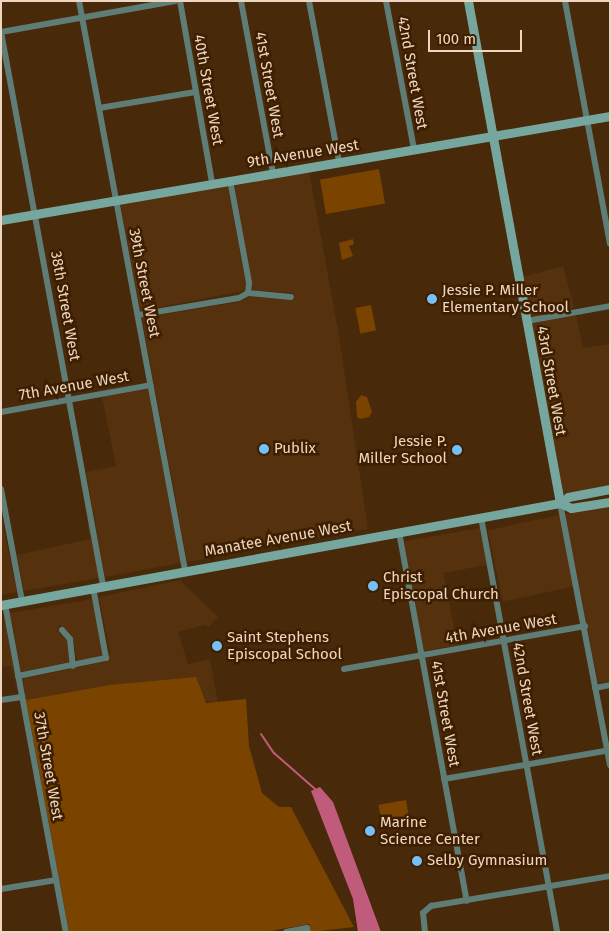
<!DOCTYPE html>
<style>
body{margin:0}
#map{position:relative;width:611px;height:933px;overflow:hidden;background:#48290a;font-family:"Fira Sans",sans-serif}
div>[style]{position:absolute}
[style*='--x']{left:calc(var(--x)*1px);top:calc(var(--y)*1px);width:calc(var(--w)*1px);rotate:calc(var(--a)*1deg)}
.built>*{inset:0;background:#55310d;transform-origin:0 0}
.green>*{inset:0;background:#7a4300;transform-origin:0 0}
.water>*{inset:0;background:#c05b7c}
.stream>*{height:2px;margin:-1px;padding:0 1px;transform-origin:1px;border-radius:1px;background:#c05b7c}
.street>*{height:6px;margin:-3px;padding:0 3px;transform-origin:3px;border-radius:3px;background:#5f7d77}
.secondary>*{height:9px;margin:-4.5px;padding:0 4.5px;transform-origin:4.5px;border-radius:4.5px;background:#76a79e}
.dots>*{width:14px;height:14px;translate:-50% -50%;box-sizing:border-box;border:2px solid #3d1f00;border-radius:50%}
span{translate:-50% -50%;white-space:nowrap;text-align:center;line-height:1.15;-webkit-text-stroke:5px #3d1f00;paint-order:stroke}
.street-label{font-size:15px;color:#efd6c1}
.poi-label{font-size:15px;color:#efd6c1}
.left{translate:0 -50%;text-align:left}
.right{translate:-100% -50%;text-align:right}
.frame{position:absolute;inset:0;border:2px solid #efd6c1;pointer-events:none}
.scale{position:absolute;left:428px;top:30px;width:94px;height:22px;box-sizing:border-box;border:2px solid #efd6c1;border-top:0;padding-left:6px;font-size:15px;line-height:18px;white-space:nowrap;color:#efd6c1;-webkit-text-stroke:4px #3d1f00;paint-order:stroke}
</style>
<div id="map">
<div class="built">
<div style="clip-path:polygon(309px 171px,339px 336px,368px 529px,187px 562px,142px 318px,239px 302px,250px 297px,294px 300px,294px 293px,252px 290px,234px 183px)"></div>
<div style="clip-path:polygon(227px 184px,246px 283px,244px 291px,140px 311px,120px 203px)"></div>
<div style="left:563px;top:266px;width:43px;height:43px;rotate:75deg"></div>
<div style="clip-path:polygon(576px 315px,583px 348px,610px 344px,610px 486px,561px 495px,530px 324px)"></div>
<div style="clip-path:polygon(148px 389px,181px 563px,105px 577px,86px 472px,116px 466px,102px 397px)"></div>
<div style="clip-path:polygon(80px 474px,99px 578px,24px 591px,17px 555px,90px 539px)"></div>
<div style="clip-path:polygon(610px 506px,610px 681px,598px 683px,565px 514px)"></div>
<div style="clip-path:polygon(1px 515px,17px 592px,1px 595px)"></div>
<div style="left:559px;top:515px;width:73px;height:73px;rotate:78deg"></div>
<div style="clip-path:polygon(480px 528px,487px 565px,443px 573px,458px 645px,424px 651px,404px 541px)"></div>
<div style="clip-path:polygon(180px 580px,218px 617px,209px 627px,204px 625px,178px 632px,188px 664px,210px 659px,218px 703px,109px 685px,26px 700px,22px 679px,108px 661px,110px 652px,99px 597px)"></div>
<div style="clip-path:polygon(92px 599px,103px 656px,77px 661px,73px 637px,60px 625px,57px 631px,67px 640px,70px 662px,21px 672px,10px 613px)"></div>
<div style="clip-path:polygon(4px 614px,18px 694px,11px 666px,1px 667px)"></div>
</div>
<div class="green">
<div style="left:379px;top:169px;width:35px;height:60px;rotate:80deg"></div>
<div style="clip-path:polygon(353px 239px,354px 244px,349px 246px,353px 256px,342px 260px,339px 243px)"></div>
<div style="left:371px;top:305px;width:26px;height:16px;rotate:79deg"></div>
<div style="clip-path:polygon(361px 395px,367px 397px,372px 412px,369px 417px,360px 419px,357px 417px,356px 402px)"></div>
<div style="clip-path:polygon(196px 677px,206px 703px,246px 699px,249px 746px,262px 793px,279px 807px,291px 807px,354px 927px,311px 932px,309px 924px,265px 932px,69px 932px,26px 700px,109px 685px)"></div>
<div style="left:406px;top:800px;width:17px;height:28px;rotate:80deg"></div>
</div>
<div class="water">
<div style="clip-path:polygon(320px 787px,333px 802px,381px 932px,358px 932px,353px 899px,311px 791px)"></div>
</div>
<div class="stream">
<div style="--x:261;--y:734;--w:23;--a:56"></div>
<div style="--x:274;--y:753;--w:55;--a:41.3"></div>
</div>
<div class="street">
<div style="--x:79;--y:1;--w:579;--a:79.45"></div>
<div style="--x:180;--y:1;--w:185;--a:80"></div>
<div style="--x:241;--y:1;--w:175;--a:79.5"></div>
<div style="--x:309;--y:1;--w:164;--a:79.4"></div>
<div style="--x:386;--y:1;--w:151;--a:79.3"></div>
<div style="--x:565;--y:1;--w:247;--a:79.5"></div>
<div style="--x:1;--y:32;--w:562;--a:79.55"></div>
<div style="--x:1;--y:32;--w:177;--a:-10.1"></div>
<div style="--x:99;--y:108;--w:98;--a:-9.4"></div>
<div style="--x:230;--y:180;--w:105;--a:79.5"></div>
<div style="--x:249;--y:283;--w:10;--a:96"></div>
<div style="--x:248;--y:293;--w:43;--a:5.3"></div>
<div style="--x:138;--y:315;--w:102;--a:-9.6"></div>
<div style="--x:239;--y:298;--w:10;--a:-29"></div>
<div style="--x:527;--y:321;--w:84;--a:-10.2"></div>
<div style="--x:1;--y:412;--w:152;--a:-10.2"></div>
<div style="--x:1;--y:489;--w:114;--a:79.4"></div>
<div style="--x:560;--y:503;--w:267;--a:79.2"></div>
<div style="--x:481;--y:517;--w:422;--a:79.6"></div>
<div style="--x:399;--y:532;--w:375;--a:79.6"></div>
<div style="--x:5;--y:604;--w:334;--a:79.5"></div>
<div style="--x:62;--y:630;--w:12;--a:48"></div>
<div style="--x:70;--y:639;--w:27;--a:84"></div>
<div style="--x:344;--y:669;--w:245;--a:-10.1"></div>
<div style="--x:18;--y:676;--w:90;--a:-11.6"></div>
<div style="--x:106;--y:658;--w:72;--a:-100.4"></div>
<div style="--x:595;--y:688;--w:15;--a:-11"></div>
<div style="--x:1;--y:700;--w:21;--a:-8"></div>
<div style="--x:444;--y:779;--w:169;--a:-9.9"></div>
<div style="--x:1;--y:889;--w:56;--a:-9.3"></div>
<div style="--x:286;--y:932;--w:21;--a:-11"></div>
<div style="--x:307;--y:928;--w:4;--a:76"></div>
<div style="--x:425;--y:932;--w:19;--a:-96"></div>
<div style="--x:423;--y:913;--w:11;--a:-41"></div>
<div style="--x:431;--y:906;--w:181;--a:-9.5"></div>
</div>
<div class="secondary">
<div style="--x:468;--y:1;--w:510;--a:79.61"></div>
<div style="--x:1;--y:220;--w:618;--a:-9.69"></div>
<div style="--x:560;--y:503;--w:12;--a:24"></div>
<div style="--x:571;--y:508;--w:39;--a:-9"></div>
<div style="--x:1;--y:605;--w:568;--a:-10.34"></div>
<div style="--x:560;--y:503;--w:10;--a:-37"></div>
<div style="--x:568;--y:497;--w:43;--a:-10.8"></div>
</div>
<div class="dots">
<div style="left:432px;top:299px;background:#75c0f6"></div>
<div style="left:264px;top:449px;background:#75c0f6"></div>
<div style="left:457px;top:450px;background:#75c0f6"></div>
<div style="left:373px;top:586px;background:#75c0f6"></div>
<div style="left:217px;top:646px;background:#75c0f6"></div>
<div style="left:370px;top:831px;background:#75c0f6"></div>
<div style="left:417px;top:861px;background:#75c0f6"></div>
</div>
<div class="street-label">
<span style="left:412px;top:73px;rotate:80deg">42nd Street West</span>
<span style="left:269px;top:85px;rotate:80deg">41st Street West</span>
<span style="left:208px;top:90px;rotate:80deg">40th Street West</span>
<span style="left:303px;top:154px;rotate:-9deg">9th Avenue West</span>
<span style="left:144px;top:283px;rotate:79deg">39th Street West</span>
<span style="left:65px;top:306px;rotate:80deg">38th Street West</span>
<span style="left:551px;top:381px;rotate:80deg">43rd Street West</span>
<span style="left:74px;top:386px;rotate:-10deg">7th Avenue West</span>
<span style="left:278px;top:539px;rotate:-10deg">Manatee Avenue West</span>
<span style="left:501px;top:629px;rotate:-10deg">4th Avenue West</span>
<span style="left:527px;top:699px;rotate:80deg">42nd Street West</span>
<span style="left:445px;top:714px;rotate:80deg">41st Street West</span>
<span style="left:48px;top:766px;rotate:80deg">37th Street West</span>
</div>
<div class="poi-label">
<span class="left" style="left:442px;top:299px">Jessie P. Miller<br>Elementary School</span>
<span class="right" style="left:447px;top:450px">Jessie P.<br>Miller School</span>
<span class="left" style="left:274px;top:449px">Publix</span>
<span class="left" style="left:383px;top:586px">Christ<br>Episcopal Church</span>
<span class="left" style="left:227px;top:646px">Saint Stephens<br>Episcopal School</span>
<span class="left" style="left:380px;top:831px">Marine<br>Science Center</span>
<span class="left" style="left:427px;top:861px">Selby Gymnasium</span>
</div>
<div class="frame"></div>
<div class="scale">100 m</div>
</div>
